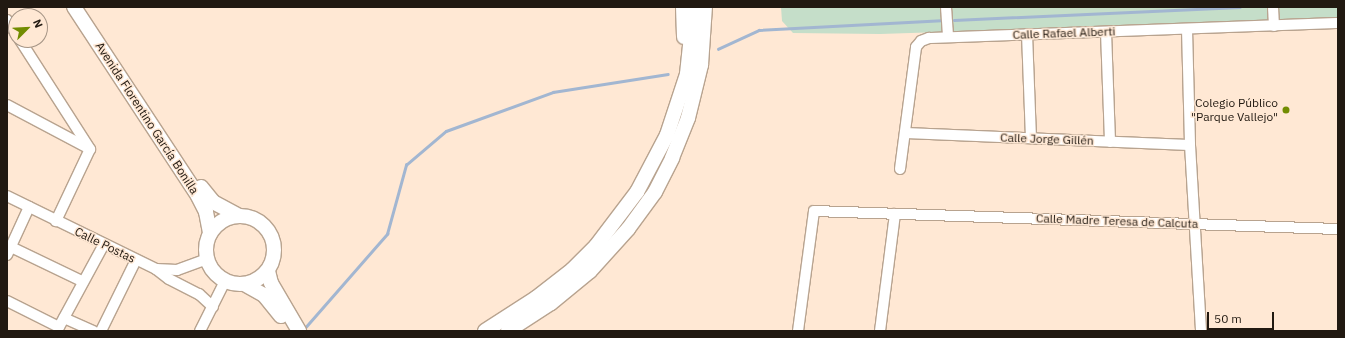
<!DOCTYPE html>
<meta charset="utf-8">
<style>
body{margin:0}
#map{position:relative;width:1345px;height:338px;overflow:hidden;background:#ffe8d4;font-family:"IBM Plex Sans",sans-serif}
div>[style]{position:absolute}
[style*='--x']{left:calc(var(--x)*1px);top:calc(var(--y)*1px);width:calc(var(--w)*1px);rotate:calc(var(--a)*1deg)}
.green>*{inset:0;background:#c5dec9}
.stream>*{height:2.5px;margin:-1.25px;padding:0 1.25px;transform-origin:1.25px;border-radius:1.25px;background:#a2b6d1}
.roads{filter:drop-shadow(1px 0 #b8a38f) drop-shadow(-1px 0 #b8a38f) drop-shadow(0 1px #b8a38f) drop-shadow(0 -1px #b8a38f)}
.street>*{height:10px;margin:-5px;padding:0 5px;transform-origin:5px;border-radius:5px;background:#fff}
.secondary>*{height:14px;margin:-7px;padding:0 7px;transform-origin:7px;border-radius:7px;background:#fff}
.secondary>.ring{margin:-7px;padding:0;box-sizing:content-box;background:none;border:14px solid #fff;border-radius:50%}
.dots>*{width:11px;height:11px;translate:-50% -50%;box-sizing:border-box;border:2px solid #ffe8d4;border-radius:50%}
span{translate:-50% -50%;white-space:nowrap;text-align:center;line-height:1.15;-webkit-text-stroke:3px #ffe8d4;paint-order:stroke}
.street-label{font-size:12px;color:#211911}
.poi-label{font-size:12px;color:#211911}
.right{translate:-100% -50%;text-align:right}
.frame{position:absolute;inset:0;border:8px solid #211911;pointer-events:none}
.north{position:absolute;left:8px;top:8px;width:40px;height:40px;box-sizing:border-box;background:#ffe8d4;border:1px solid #a69586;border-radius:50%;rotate:66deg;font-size:11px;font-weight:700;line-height:16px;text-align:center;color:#211911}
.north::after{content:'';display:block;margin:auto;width:14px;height:18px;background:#728c01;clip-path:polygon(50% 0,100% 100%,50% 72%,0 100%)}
.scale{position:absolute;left:1207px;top:312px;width:67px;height:18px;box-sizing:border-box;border:2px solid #211911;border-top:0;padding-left:5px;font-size:12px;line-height:14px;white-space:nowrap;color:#211911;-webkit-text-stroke:3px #ffe8d4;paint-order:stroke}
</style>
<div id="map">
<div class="green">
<div style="clip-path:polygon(781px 7px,1338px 7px,1338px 19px,880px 34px,793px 33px,782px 21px)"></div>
</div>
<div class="stream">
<div style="--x:954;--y:20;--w:286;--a:-2.6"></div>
<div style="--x:718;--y:49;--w:45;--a:-24.9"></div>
<div style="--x:759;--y:30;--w:182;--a:-3.1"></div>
<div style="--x:303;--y:330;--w:128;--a:-48.8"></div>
<div style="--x:387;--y:234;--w:72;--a:-74.6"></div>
<div style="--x:406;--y:165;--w:52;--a:-40.4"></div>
<div style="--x:446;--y:131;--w:114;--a:-20"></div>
<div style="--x:553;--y:92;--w:116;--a:-8.9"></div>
</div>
<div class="roads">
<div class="street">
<div style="--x:946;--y:7;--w:30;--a:86"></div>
<div style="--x:1273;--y:7;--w:19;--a:87"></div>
<div style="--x:7;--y:20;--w:17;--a:57"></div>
<div style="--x:1187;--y:29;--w:116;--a:88.5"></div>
<div style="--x:1190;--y:145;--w:186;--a:86.6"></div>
<div style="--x:1106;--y:32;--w:110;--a:87.9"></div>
<div style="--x:1027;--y:34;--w:104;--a:87.8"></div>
<div style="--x:20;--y:40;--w:130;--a:57.3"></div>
<div style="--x:90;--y:149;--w:80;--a:115.3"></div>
<div style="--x:7;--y:105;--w:92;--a:28"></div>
<div style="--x:905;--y:133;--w:285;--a:2.4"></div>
<div style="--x:900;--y:169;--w:123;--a:-82.5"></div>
<div style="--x:916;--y:47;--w:8;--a:-50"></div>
<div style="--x:921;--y:41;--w:9;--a:-21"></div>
<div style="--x:929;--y:38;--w:409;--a:-2.1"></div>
<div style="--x:7;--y:196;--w:166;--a:26.1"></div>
<div style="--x:156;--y:269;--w:21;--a:3"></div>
<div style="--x:177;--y:270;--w:32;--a:-20"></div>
<div style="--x:11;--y:247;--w:79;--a:25.6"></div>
<div style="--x:7;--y:255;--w:53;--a:-65.4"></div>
<div style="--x:156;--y:269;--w:16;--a:38"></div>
<div style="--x:169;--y:279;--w:34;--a:27"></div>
<div style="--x:199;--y:294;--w:19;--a:43"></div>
<div style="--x:7;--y:301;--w:58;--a:26.6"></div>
<div style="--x:59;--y:327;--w:94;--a:-61.5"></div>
<div style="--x:64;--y:318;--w:32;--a:24"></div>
<div style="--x:101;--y:331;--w:79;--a:-63.8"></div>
<div style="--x:200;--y:331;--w:56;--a:-63.4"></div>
<div style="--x:798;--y:331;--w:121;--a:-82.4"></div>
<div style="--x:814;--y:211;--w:524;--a:1.97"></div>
<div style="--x:880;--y:331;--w:118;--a:-82.7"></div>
</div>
<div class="secondary">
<div style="--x:74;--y:7;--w:226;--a:56.7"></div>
<div style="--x:198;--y:196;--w:18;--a:63"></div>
<div style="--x:206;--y:212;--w:21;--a:79"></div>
<div style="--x:683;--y:7;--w:30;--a:88"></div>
<div style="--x:201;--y:187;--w:19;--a:51"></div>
<div style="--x:213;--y:202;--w:30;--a:28"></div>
<div class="ring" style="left:206px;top:216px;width:54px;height:54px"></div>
<div style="--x:268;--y:271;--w:12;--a:76"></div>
<div style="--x:271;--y:283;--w:56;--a:59.7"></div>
<div style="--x:244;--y:284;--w:23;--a:29"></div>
<div style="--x:264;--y:295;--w:27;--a:51"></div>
<div style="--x:485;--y:331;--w:61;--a:-32.9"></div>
<div style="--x:536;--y:298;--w:46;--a:-37.9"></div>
<div style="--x:572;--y:270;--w:34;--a:-45"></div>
<div style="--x:596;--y:246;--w:68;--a:-52.8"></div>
<div style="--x:637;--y:192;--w:64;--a:-62.2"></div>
<div style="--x:667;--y:135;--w:64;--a:-71.8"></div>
<div style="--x:687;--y:74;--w:67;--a:-84"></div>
<div style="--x:508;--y:331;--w:51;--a:-33.1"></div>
<div style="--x:551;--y:303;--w:50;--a:-39.4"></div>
<div style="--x:590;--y:271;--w:57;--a:-47.9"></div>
<div style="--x:628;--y:229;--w:46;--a:-53.9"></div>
<div style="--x:655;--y:192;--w:38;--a:-63"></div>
<div style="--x:672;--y:158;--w:43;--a:-68.2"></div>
<div style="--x:688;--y:118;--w:55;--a:-76.2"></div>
<div style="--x:701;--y:65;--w:58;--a:-86.1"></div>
</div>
</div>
<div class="dots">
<div style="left:1286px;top:110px;background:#728c01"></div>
</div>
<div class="street-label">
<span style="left:1064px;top:33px;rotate:-2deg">Calle Rafael Alberti</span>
<span style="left:147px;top:118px;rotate:57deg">Avenida Florentino García Bonilla</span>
<span style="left:1047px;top:139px;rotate:2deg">Calle Jorge Gillén</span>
<span style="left:1117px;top:221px;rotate:2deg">Calle Madre Teresa de Calcuta</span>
<span style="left:105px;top:245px;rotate:26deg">Calle Postas</span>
</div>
<div class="poi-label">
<span class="right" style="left:1278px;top:110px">Colegio Público<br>"Parque Vallejo"</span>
</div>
<div class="frame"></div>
<div class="north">N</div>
<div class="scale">50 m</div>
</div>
